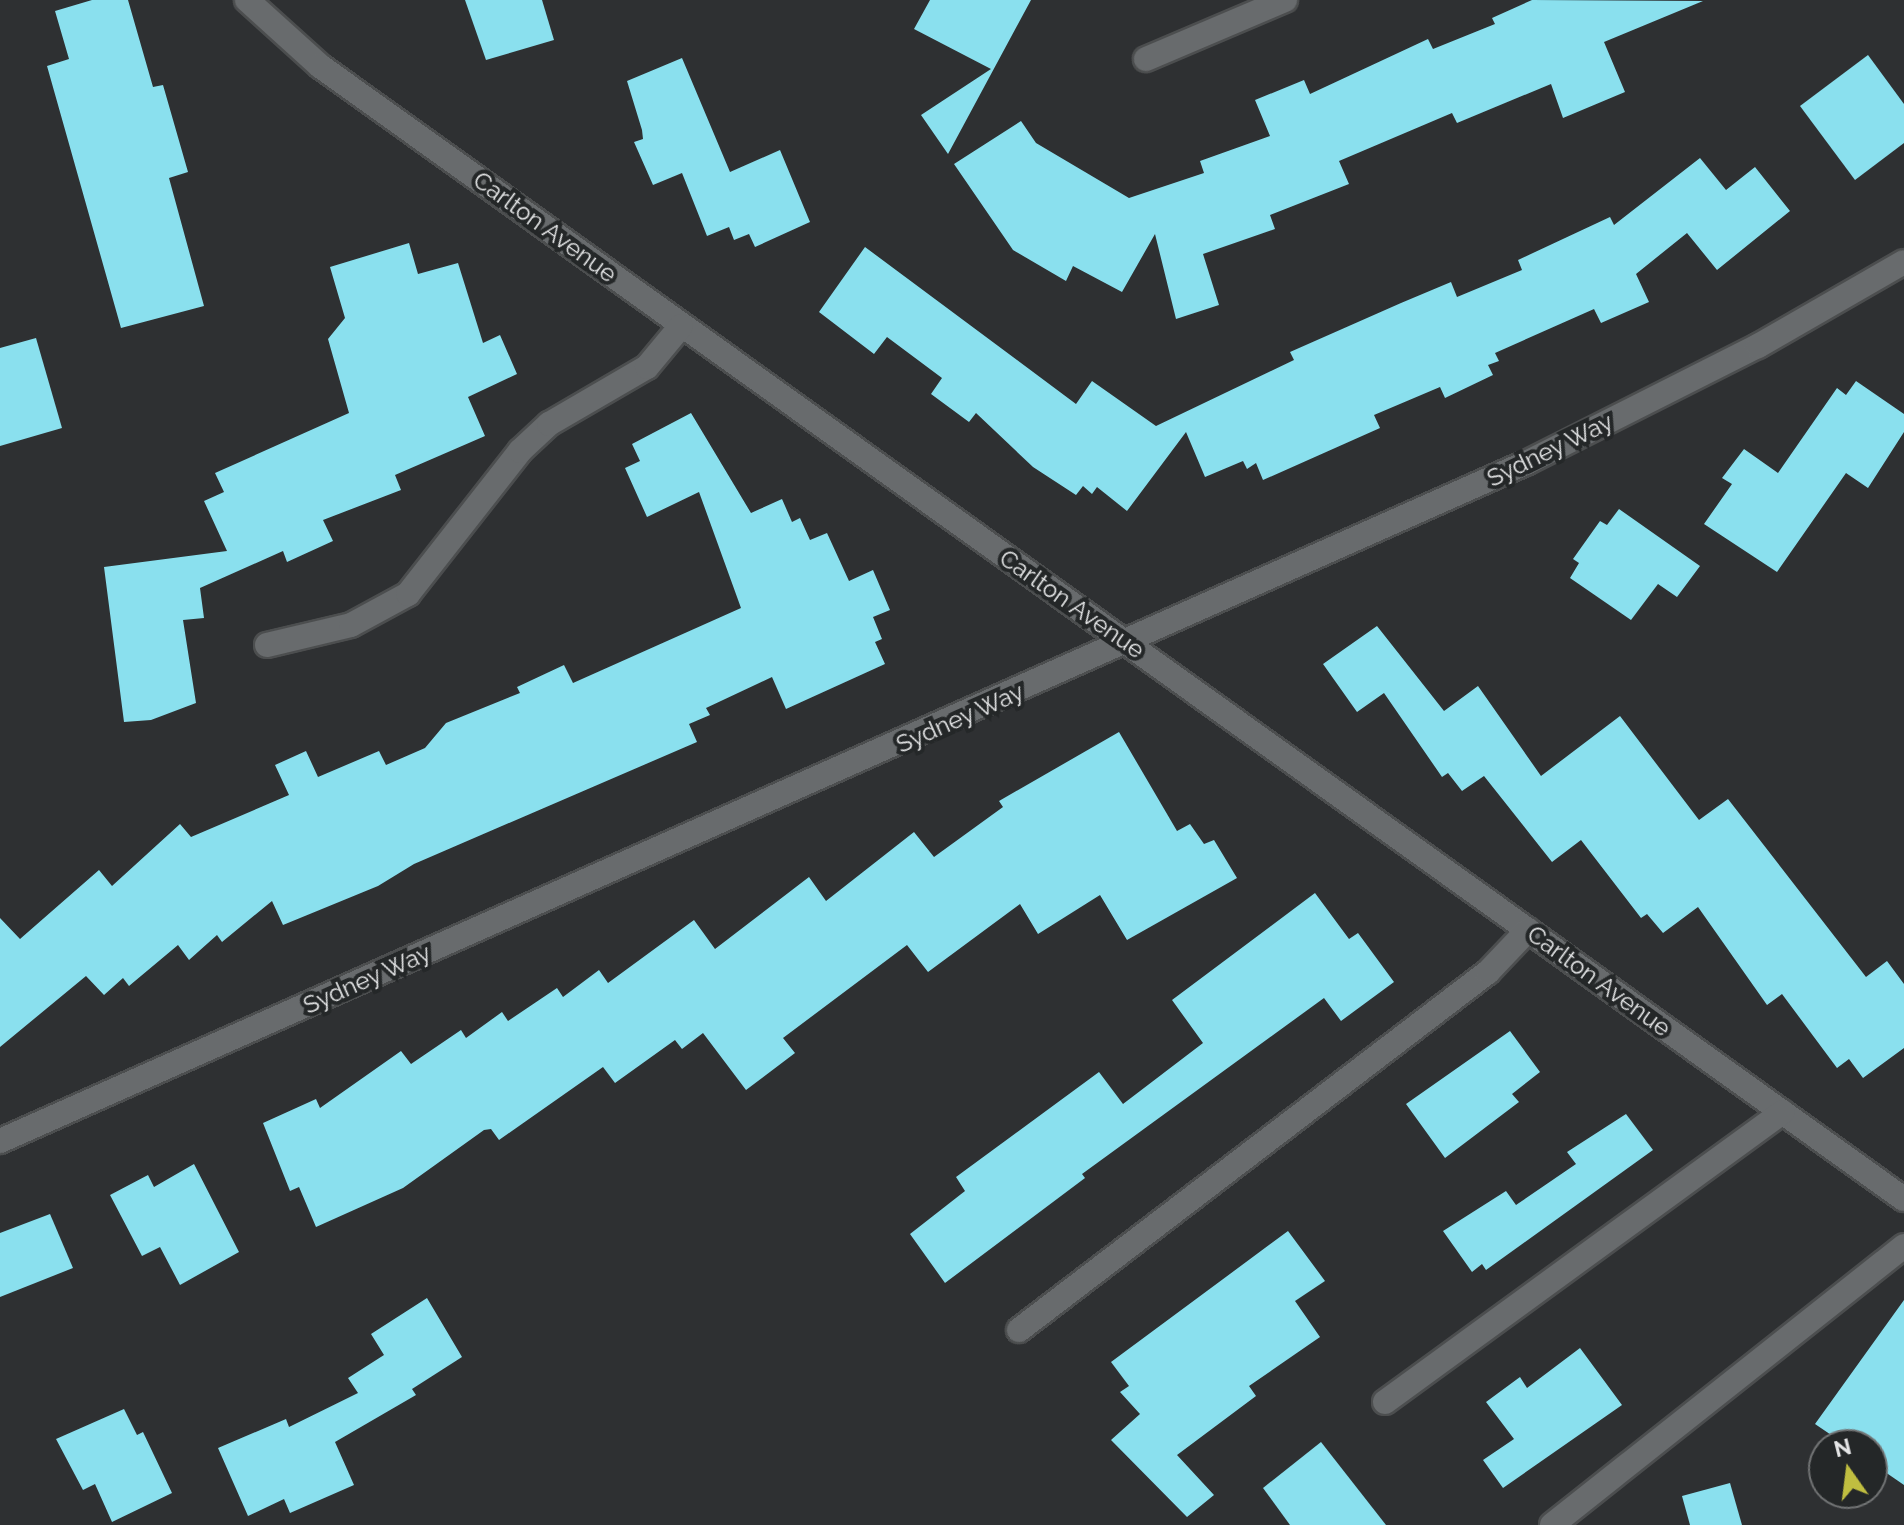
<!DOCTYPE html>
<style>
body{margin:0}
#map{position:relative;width:1904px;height:1525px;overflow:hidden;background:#2e3032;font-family:Raleway,sans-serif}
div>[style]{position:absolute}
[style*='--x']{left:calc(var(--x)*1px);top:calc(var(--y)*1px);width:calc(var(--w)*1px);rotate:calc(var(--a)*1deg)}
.building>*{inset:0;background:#8ae0ee}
.roads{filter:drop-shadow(2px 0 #4c4e4f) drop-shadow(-2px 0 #4c4e4f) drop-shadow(0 2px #4c4e4f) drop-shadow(0 -2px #4c4e4f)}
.minor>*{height:24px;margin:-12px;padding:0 12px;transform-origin:12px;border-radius:12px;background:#686b6d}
span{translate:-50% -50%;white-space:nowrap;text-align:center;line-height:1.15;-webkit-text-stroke:8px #242728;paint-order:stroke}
.street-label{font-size:24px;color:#e5e6e7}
.north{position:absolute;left:1808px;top:1429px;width:80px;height:80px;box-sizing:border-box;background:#242728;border:2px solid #717374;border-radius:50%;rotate:346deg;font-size:22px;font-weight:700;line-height:32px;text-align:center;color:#e5e6e7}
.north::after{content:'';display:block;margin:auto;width:28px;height:36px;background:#c0be40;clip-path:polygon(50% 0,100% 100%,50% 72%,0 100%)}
</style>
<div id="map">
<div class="building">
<div style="clip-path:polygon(92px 0,128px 0,153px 87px,163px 85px,188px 172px,169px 178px,204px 306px,121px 328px,47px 66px,69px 59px,55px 11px)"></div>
<div style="clip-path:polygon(465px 0,542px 0,554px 40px,486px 60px)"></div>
<div style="clip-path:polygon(930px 0,1031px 0,948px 154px,921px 115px,991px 69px,914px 29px)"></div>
<div style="clip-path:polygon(1532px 0,1703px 1px,1604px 42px,1625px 92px,1563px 118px,1551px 84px,1457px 123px,1452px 113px,1339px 161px,1349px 184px,1270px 215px,1275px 229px,1203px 254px,1219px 305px,1176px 319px,1155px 234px,1122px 292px,1073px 266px,1066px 281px,1013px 250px,954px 164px,1021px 121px,1036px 143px,1129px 198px,1204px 173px,1200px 161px,1270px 136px,1255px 100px,1304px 80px,1310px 94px,1428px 39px,1433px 49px,1495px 24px,1492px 18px)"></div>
<div style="clip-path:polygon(1868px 55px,1904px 104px,1904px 143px,1855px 180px,1800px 106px)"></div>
<div style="clip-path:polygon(682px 58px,730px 172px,780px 150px,810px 222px,755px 247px,749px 234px,734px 240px,729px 227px,707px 236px,682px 173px,653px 185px,634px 142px,643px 139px,642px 130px,627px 81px)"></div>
<div style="clip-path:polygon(1700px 158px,1726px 190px,1755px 167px,1790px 211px,1717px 270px,1687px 233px,1636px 274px,1649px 302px,1601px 323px,1594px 309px,1495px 353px,1499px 361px,1488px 365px,1493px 375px,1445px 398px,1440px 387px,1374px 415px,1380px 428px,1263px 480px,1256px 463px,1247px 469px,1243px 461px,1205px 477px,1186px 432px,1127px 511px,1097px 487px,1092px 494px,1083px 486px,1076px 495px,1033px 467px,976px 413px,969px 422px,931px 394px,942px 378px,887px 337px,874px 354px,819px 312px,865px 247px,1076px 404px,1092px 381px,1156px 426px,1294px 360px,1290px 352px,1401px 303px,1451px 282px,1457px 297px,1522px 270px,1518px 260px,1610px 217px,1614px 225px)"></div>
<div style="clip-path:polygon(409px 243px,418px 274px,458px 263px,483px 343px,500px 335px,517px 374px,468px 397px,485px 436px,395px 475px,401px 490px,323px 520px,333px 541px,287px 562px,283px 551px,200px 588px,204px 618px,183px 620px,196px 703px,151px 720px,124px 722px,104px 567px,227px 551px,204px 501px,224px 492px,215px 473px,349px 413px,328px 339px,345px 318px,330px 267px)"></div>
<div style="clip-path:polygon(36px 338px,62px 428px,0 446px,0 348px)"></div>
<div style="clip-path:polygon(1856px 381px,1904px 414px,1904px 432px,1868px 488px,1846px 473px,1777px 572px,1704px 524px,1732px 484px,1722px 478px,1744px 449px,1778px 473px,1837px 388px,1846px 395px)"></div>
<div style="clip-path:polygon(691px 413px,751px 513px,782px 499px,792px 522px,800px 518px,810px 540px,827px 533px,849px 581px,873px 570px,890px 610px,873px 617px,882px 639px,875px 642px,885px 664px,786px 709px,772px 677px,706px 708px,710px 715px,689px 724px,697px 742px,414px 864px,378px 886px,283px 925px,272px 901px,222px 942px,217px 935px,189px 960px,178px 945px,129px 986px,123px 978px,104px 995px,86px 976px,0 1047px,0 918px,20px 939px,99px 870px,112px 886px,180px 824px,191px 837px,289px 795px,275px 765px,306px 751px,318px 777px,379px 751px,386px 765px,425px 748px,446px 723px,520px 693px,517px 687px,564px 665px,573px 683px,741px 608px,699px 492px,647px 517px,625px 468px,640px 461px,632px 444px)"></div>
<div style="clip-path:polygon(1619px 509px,1700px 566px,1677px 597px,1658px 584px,1631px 620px,1570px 578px,1579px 563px,1573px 559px,1600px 521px,1607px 525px)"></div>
<div style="clip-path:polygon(1377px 626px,1444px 711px,1478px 686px,1541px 776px,1620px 716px,1699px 820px,1728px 799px,1866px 977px,1887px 961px,1904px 984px,1904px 1048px,1863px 1078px,1849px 1059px,1837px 1068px,1782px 994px,1767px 1005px,1698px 907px,1663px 933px,1647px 914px,1641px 918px,1581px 840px,1552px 862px,1484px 776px,1462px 791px,1448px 773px,1442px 777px,1384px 693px,1357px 712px,1323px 664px)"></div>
<div style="clip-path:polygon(1119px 732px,1177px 831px,1190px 824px,1204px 844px,1214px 840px,1237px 878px,1127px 940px,1100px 895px,1038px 934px,1020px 904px,928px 972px,907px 945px,783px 1038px,795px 1053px,746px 1090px,703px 1033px,682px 1049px,675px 1040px,615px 1083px,603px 1067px,499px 1140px,491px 1129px,484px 1130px,403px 1188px,316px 1227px,299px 1187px,290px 1191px,263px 1123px,316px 1099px,320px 1108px,401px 1051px,411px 1064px,461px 1030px,466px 1038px,502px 1012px,508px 1021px,557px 988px,563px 997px,599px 970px,608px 983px,694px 920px,715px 949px,809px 877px,826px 901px,914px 832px,934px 857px,1003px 807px,999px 801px)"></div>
<div style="clip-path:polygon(1315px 893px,1349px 939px,1358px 933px,1394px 982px,1341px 1021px,1324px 998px,1082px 1174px,1085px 1178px,945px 1283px,910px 1234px,965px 1191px,956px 1177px,1099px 1072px,1123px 1104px,1203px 1043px,1172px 1000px)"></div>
<div style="clip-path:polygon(1510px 1031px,1540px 1072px,1512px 1094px,1519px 1102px,1445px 1158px,1406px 1104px)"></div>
<div style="clip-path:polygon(1626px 1114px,1653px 1150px,1486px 1270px,1482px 1264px,1472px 1272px,1443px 1231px,1506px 1191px,1516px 1205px,1576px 1164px,1567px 1152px)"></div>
<div style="clip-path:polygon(194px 1164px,239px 1252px,180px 1285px,160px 1247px,142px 1256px,110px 1195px,148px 1175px,154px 1187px)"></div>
<div style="clip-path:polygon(50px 1214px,73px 1268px,0 1297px,0 1233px)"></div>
<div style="clip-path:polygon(1288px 1231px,1325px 1281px,1295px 1301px,1320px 1337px,1249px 1386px,1256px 1396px,1177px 1455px,1214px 1495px,1187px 1517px,1111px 1440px,1140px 1414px,1120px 1392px,1129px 1386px,1111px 1362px)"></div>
<div style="clip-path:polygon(427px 1298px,462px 1357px,412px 1389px,416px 1395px,335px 1442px,354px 1485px,290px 1513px,284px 1499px,248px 1516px,218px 1448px,286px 1419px,289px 1427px,358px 1393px,348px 1378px,384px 1355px,371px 1334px)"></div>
<div style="clip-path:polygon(1904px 1300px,1904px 1485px,1872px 1463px,1872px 1445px,1846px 1445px,1815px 1424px)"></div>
<div style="clip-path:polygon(1580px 1348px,1622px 1405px,1503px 1488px,1483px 1460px,1514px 1439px,1486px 1402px,1520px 1377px,1527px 1388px)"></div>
<div style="clip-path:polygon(124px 1409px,137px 1435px,143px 1432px,172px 1493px,112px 1522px,95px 1484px,83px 1490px,56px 1439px)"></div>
<div style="clip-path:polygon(1321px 1442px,1386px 1525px,1290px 1525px,1263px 1488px)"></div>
<div style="clip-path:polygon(1730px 1483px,1742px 1525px,1690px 1525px,1682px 1496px)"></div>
</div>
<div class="roads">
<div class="minor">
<div style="--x:247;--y:0;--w:98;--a:42.1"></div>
<div style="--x:320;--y:66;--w:1947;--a:35.58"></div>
<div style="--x:1146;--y:59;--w:151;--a:-23"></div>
<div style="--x:267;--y:645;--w:86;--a:-13.4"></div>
<div style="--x:351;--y:625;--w:65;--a:-28.5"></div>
<div style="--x:408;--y:594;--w:182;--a:-51.9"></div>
<div style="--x:520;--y:451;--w:40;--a:-43"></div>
<div style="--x:549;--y:424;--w:113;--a:-30.2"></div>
<div style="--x:647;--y:367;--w:53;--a:-50.3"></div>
<div style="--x:0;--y:1141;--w:1670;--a:-23.96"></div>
<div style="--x:1526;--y:463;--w:260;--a:-26.8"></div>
<div style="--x:1758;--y:346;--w:168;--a:-29.9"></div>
<div style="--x:1019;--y:1330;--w:590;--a:-37.36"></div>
<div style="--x:1488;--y:972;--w:58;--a:-46.4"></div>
<div style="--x:1385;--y:1402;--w:492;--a:-36.1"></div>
<div style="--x:1552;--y:1525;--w:449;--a:-38.4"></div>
</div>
</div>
<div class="street-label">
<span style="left:545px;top:227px;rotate:36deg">Carlton Avenue</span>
<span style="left:1550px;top:450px;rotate:-26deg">Sydney Way</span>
<span style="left:1072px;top:604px;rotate:35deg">Carlton Avenue</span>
<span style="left:960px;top:718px;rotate:-24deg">Sydney Way</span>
<span style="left:367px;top:979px;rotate:-24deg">Sydney Way</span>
<span style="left:1599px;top:981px;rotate:36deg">Carlton Avenue</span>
</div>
<div class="north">N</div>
</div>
